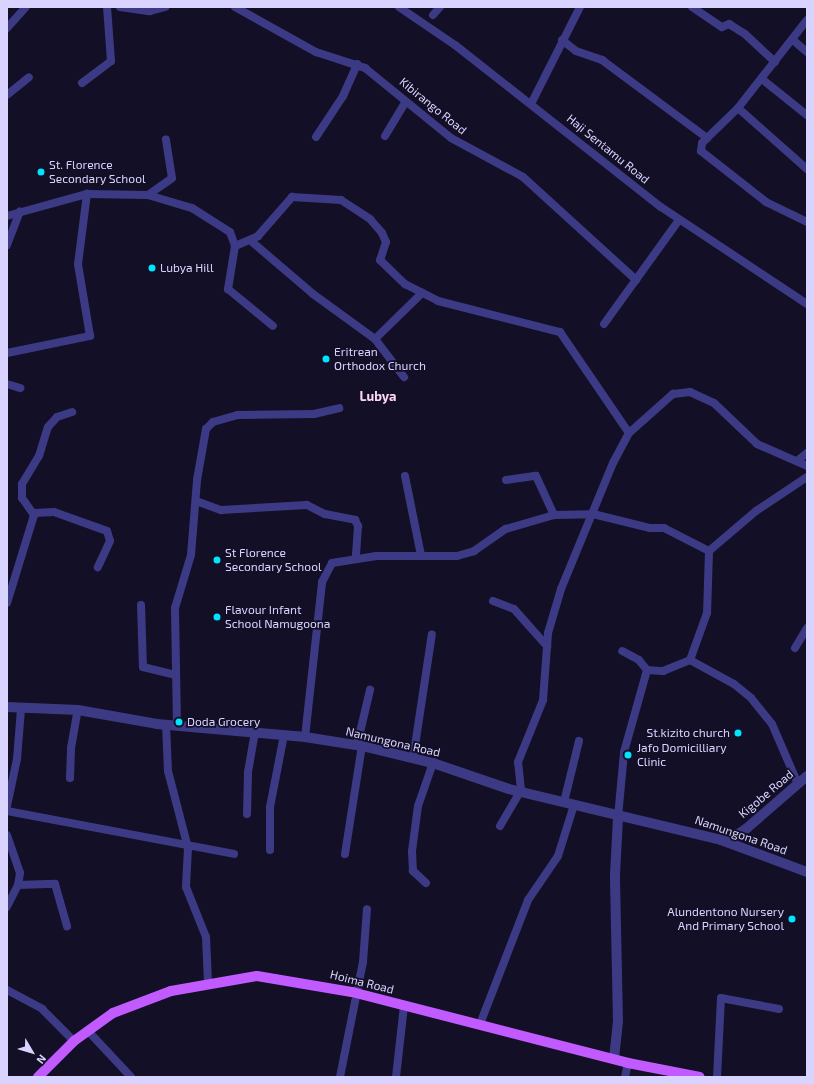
<!DOCTYPE html>
<style>
body{margin:0}
#map{position:relative;width:814px;height:1084px;overflow:hidden;background:#130f26;font-family:"Exo 2",sans-serif}
div>[style]{position:absolute}
[style*='--x']{left:calc(var(--x)*1px);top:calc(var(--y)*1px);width:calc(var(--w)*1px);rotate:calc(var(--a)*1deg)}
.minor>*{height:8px;margin:-4px;padding:0 4px;transform-origin:4px;border-radius:4px;background:#3d3a85}
.tertiary>*{height:10px;margin:-5px;padding:0 5px;transform-origin:5px;border-radius:5px;background:#3d3a85}
.primary>*{height:10px;margin:-5px;padding:0 5px;transform-origin:5px;border-radius:5px;background:#c25bff}
.dots>*{width:11px;height:11px;translate:-50% -50%;box-sizing:border-box;border:2px solid #130f26;border-radius:50%}
span{translate:-50% -50%;white-space:nowrap;text-align:center;line-height:1.15;-webkit-text-stroke:3.5px #130f26;paint-order:stroke}
.street-label{font-size:12px;color:#d9d4ff}
.poi-label{font-size:12px;color:#d9d4ff}
.left{translate:0 -50%;text-align:left}
.right{translate:-100% -50%;text-align:right}
.neighbourhood-label{font-size:13px;color:#ffd6f0;font-weight:700}
.frame{position:absolute;inset:0;border:8px solid #d9d4ff;pointer-events:none}
.north{position:absolute;left:12px;top:1032px;width:40px;height:40px;-webkit-text-stroke:3px #130f26;paint-order:stroke;rotate:128deg;font-size:11px;font-weight:700;line-height:16px;text-align:center;color:#d9d4ff}
.north::after{content:'';display:block;margin:auto;width:14px;height:18px;background:#d9d4ff;clip-path:polygon(50% 0,100% 100%,50% 72%,0 100%)}
</style>
<div id="map">
<div class="minor">
<div style="--x:120;--y:7;--w:30;--a:8"></div>
<div style="--x:150;--y:11;--w:16;--a:-15"></div>
<div style="--x:235;--y:7;--w:93;--a:29.1"></div>
<div style="--x:316;--y:52;--w:52;--a:18.1"></div>
<div style="--x:365;--y:68;--w:111;--a:39.1"></div>
<div style="--x:451;--y:138;--w:82;--a:28.4"></div>
<div style="--x:523;--y:177;--w:153;--a:42.3"></div>
<div style="--x:399;--y:7;--w:68;--a:34.2"></div>
<div style="--x:455;--y:45;--w:262;--a:38.2"></div>
<div style="--x:661;--y:207;--w:175;--a:33.6"></div>
<div style="--x:692;--y:7;--w:36;--a:34"></div>
<div style="--x:722;--y:27;--w:8;--a:-23"></div>
<div style="--x:729;--y:24;--w:19;--a:32"></div>
<div style="--x:745;--y:34;--w:41;--a:43"></div>
<div style="--x:433;--y:15;--w:11;--a:-49"></div>
<div style="--x:807;--y:20;--w:112;--a:128.1"></div>
<div style="--x:738;--y:108;--w:92;--a:41.5"></div>
<div style="--x:7;--y:28;--w:28;--a:-48"></div>
<div style="--x:562;--y:40;--w:18;--a:38"></div>
<div style="--x:576;--y:51;--w:28;--a:19"></div>
<div style="--x:602;--y:60;--w:131;--a:36.6"></div>
<div style="--x:793;--y:40;--w:18;--a:41"></div>
<div style="--x:762;--y:79;--w:58;--a:38.7"></div>
<div style="--x:82;--y:83;--w:36;--a:-37"></div>
<div style="--x:111;--y:61;--w:54;--a:-94.2"></div>
<div style="--x:7;--y:95;--w:28;--a:-39"></div>
<div style="--x:531;--y:104;--w:109;--a:-63.2"></div>
<div style="--x:738;--y:108;--w:50;--a:135.8"></div>
<div style="--x:702;--y:143;--w:8;--a:97"></div>
<div style="--x:701;--y:151;--w:83;--a:38.1"></div>
<div style="--x:766;--y:202;--w:46;--a:26"></div>
<div style="--x:385;--y:136;--w:39;--a:-59"></div>
<div style="--x:316;--y:137;--w:49;--a:-56.6"></div>
<div style="--x:343;--y:96;--w:35;--a:-66"></div>
<div style="--x:148;--y:195;--w:29;--a:-35"></div>
<div style="--x:172;--y:178;--w:39;--a:-99"></div>
<div style="--x:7;--y:216;--w:83;--a:-15.4"></div>
<div style="--x:87;--y:194;--w:61;--a:0.9"></div>
<div style="--x:148;--y:195;--w:46;--a:16.5"></div>
<div style="--x:192;--y:208;--w:45;--a:32.3"></div>
<div style="--x:230;--y:232;--w:15;--a:70"></div>
<div style="--x:235;--y:246;--w:44;--a:99.2"></div>
<div style="--x:228;--y:289;--w:58;--a:39.4"></div>
<div style="--x:251;--y:241;--w:82;--a:40.5"></div>
<div style="--x:313;--y:294;--w:77;--a:36"></div>
<div style="--x:375;--y:339;--w:48;--a:52.7"></div>
<div style="--x:7;--y:245;--w:36;--a:-69"></div>
<div style="--x:235;--y:246;--w:25;--a:-23"></div>
<div style="--x:258;--y:236;--w:52;--a:-48.9"></div>
<div style="--x:292;--y:197;--w:49;--a:3.5"></div>
<div style="--x:341;--y:200;--w:35;--a:33"></div>
<div style="--x:370;--y:219;--w:18;--a:49"></div>
<div style="--x:382;--y:233;--w:10;--a:66"></div>
<div style="--x:386;--y:242;--w:19;--a:108"></div>
<div style="--x:380;--y:260;--w:35;--a:44"></div>
<div style="--x:405;--y:284;--w:37;--a:27"></div>
<div style="--x:438;--y:301;--w:126;--a:14.3"></div>
<div style="--x:560;--y:332;--w:122;--a:55.7"></div>
<div style="--x:604;--y:324;--w:128;--a:-54.2"></div>
<div style="--x:375;--y:339;--w:66;--a:-44.4"></div>
<div style="--x:7;--y:353;--w:85;--a:-11.6"></div>
<div style="--x:90;--y:336;--w:73;--a:-99.5"></div>
<div style="--x:78;--y:264;--w:71;--a:-82.7"></div>
<div style="--x:7;--y:384;--w:14;--a:17"></div>
<div style="--x:797;--y:461;--w:13;--a:-39"></div>
<div style="--x:405;--y:476;--w:81;--a:78.6"></div>
<div style="--x:506;--y:480;--w:30;--a:-8"></div>
<div style="--x:536;--y:476;--w:43;--a:65.2"></div>
<div style="--x:196;--y:501;--w:27;--a:20"></div>
<div style="--x:221;--y:510;--w:86;--a:-3.3"></div>
<div style="--x:307;--y:505;--w:20;--a:27"></div>
<div style="--x:325;--y:514;--w:31;--a:11"></div>
<div style="--x:355;--y:520;--w:7;--a:63"></div>
<div style="--x:358;--y:526;--w:32;--a:94"></div>
<div style="--x:34;--y:513;--w:20;--a:-3"></div>
<div style="--x:54;--y:512;--w:56;--a:19.7"></div>
<div style="--x:107;--y:531;--w:10;--a:73"></div>
<div style="--x:110;--y:541;--w:29;--a:115"></div>
<div style="--x:709;--y:551;--w:62;--a:91.8"></div>
<div style="--x:707;--y:613;--w:50;--a:109.9"></div>
<div style="--x:690;--y:660;--w:50;--a:28.6"></div>
<div style="--x:734;--y:684;--w:22;--a:39"></div>
<div style="--x:751;--y:698;--w:33;--a:51"></div>
<div style="--x:772;--y:724;--w:65;--a:66.6"></div>
<div style="--x:493;--y:601;--w:22;--a:21"></div>
<div style="--x:514;--y:609;--w:50;--a:48.3"></div>
<div style="--x:7;--y:603;--w:92;--a:-72.9"></div>
<div style="--x:34;--y:515;--w:21;--a:-125"></div>
<div style="--x:22;--y:498;--w:14;--a:-90"></div>
<div style="--x:22;--y:484;--w:33;--a:-59"></div>
<div style="--x:39;--y:456;--w:30;--a:-73"></div>
<div style="--x:48;--y:427;--w:13;--a:-48"></div>
<div style="--x:57;--y:417;--w:16;--a:-18"></div>
<div style="--x:141;--y:605;--w:62;--a:88.2"></div>
<div style="--x:143;--y:667;--w:32;--a:14"></div>
<div style="--x:795;--y:648;--w:23;--a:-59"></div>
<div style="--x:647;--y:670;--w:16;--a:4"></div>
<div style="--x:663;--y:671;--w:29;--a:-22"></div>
<div style="--x:166;--y:724;--w:47;--a:87.6"></div>
<div style="--x:168;--y:771;--w:80;--a:75.4"></div>
<div style="--x:188;--y:848;--w:39;--a:93"></div>
<div style="--x:186;--y:887;--w:54;--a:68.2"></div>
<div style="--x:206;--y:937;--w:45;--a:87.5"></div>
<div style="--x:177;--y:725;--w:117;--a:-91"></div>
<div style="--x:175;--y:608;--w:55;--a:-73.2"></div>
<div style="--x:191;--y:555;--w:75;--a:-85.4"></div>
<div style="--x:197;--y:480;--w:52;--a:-80"></div>
<div style="--x:206;--y:429;--w:10;--a:-45"></div>
<div style="--x:213;--y:422;--w:26;--a:-16"></div>
<div style="--x:238;--y:415;--w:76;--a:-0.8"></div>
<div style="--x:314;--y:414;--w:26;--a:-13"></div>
<div style="--x:305;--y:737;--w:156;--a:-83.7"></div>
<div style="--x:322;--y:582;--w:21;--a:-62"></div>
<div style="--x:332;--y:563;--w:45;--a:-9"></div>
<div style="--x:376;--y:556;--w:81;--a:0"></div>
<div style="--x:457;--y:556;--w:18;--a:-16"></div>
<div style="--x:474;--y:551;--w:39;--a:-35"></div>
<div style="--x:506;--y:529;--w:50;--a:-16.3"></div>
<div style="--x:554;--y:515;--w:39;--a:-1"></div>
<div style="--x:593;--y:514;--w:59;--a:13.8"></div>
<div style="--x:650;--y:528;--w:14;--a:0"></div>
<div style="--x:664;--y:528;--w:51;--a:27.1"></div>
<div style="--x:709;--y:551;--w:62;--a:-40.4"></div>
<div style="--x:756;--y:511;--w:61;--a:-33.7"></div>
<div style="--x:357;--y:745;--w:57;--a:-76.7"></div>
<div style="--x:413;--y:759;--w:126;--a:-81.4"></div>
<div style="--x:70;--y:778;--w:30;--a:-88"></div>
<div style="--x:71;--y:748;--w:39;--a:-80"></div>
<div style="--x:564;--y:802;--w:63;--a:-76.2"></div>
<div style="--x:7;--y:806;--w:48;--a:-78"></div>
<div style="--x:17;--y:759;--w:50;--a:-85.4"></div>
<div style="--x:7;--y:811;--w:231;--a:10.7"></div>
<div style="--x:247;--y:814;--w:42;--a:-88.6"></div>
<div style="--x:248;--y:772;--w:41;--a:-80.1"></div>
<div style="--x:618;--y:817;--w:65;--a:-84.7"></div>
<div style="--x:624;--y:752;--w:85;--a:-74.3"></div>
<div style="--x:647;--y:670;--w:13;--a:-129"></div>
<div style="--x:639;--y:660;--w:19;--a:-152"></div>
<div style="--x:500;--y:826;--w:42;--a:-59.7"></div>
<div style="--x:521;--y:790;--w:28;--a:-96"></div>
<div style="--x:518;--y:762;--w:67;--a:-68"></div>
<div style="--x:543;--y:700;--w:67;--a:-85.7"></div>
<div style="--x:548;--y:633;--w:46;--a:-73.5"></div>
<div style="--x:561;--y:589;--w:136;--a:-67.6"></div>
<div style="--x:613;--y:463;--w:34;--a:-62"></div>
<div style="--x:629;--y:433;--w:59;--a:-41.6"></div>
<div style="--x:673;--y:394;--w:17;--a:-7"></div>
<div style="--x:690;--y:392;--w:26;--a:25"></div>
<div style="--x:714;--y:403;--w:59;--a:43.6"></div>
<div style="--x:757;--y:444;--w:55;--a:23.7"></div>
<div style="--x:7;--y:835;--w:40;--a:71.1"></div>
<div style="--x:20;--y:873;--w:12;--a:99"></div>
<div style="--x:18;--y:885;--w:25;--a:117"></div>
<div style="--x:270;--y:850;--w:43;--a:-90"></div>
<div style="--x:270;--y:807;--w:73;--a:-79"></div>
<div style="--x:345;--y:854;--w:109;--a:-81.1"></div>
<div style="--x:426;--y:883;--w:18;--a:-137"></div>
<div style="--x:413;--y:871;--w:20;--a:-93"></div>
<div style="--x:412;--y:851;--w:45;--a:-82.4"></div>
<div style="--x:418;--y:806;--w:46;--a:-70.8"></div>
<div style="--x:18;--y:885;--w:37;--a:-2"></div>
<div style="--x:55;--y:884;--w:44;--a:74.1"></div>
<div style="--x:7;--y:990;--w:40;--a:28"></div>
<div style="--x:42;--y:1009;--w:45;--a:45"></div>
<div style="--x:480;--y:1024;--w:133;--a:-68.8"></div>
<div style="--x:528;--y:900;--w:53;--a:-55.7"></div>
<div style="--x:558;--y:856;--w:53;--a:-72.6"></div>
<div style="--x:88;--y:1031;--w:63;--a:46.9"></div>
<div style="--x:340;--y:1077;--w:117;--a:-78.7"></div>
<div style="--x:363;--y:962;--w:53;--a:-85.7"></div>
<div style="--x:396;--y:1077;--w:71;--a:-83.6"></div>
<div style="--x:625;--y:1077;--w:14;--a:-78"></div>
<div style="--x:717;--y:1077;--w:79;--a:-87.1"></div>
<div style="--x:721;--y:998;--w:59;--a:10.7"></div>
</div>
<div class="tertiary">
<div style="--x:7;--y:707;--w:71;--a:2.4"></div>
<div style="--x:78;--y:710;--w:80;--a:10"></div>
<div style="--x:157;--y:724;--w:149;--a:5"></div>
<div style="--x:305;--y:737;--w:58;--a:9"></div>
<div style="--x:362;--y:746;--w:73;--a:13.5"></div>
<div style="--x:433;--y:763;--w:80;--a:18.9"></div>
<div style="--x:509;--y:789;--w:218;--a:13.5"></div>
<div style="--x:721;--y:840;--w:92;--a:20.4"></div>
<div style="--x:723;--y:840;--w:5;--a:11"></div>
<div style="--x:728;--y:841;--w:23;--a:-34"></div>
<div style="--x:747;--y:828;--w:79;--a:-40.9"></div>
<div style="--x:614;--y:1059;--w:37;--a:-84"></div>
<div style="--x:618;--y:1022;--w:147;--a:-91.2"></div>
<div style="--x:615;--y:875;--w:58;--a:-87"></div>
</div>
<div class="primary">
<div style="--x:38;--y:1077;--w:51;--a:-45"></div>
<div style="--x:74;--y:1041;--w:48;--a:-35.7"></div>
<div style="--x:113;--y:1013;--w:62;--a:-20.8"></div>
<div style="--x:171;--y:991;--w:87;--a:-9.9"></div>
<div style="--x:257;--y:976;--w:96;--a:9.6"></div>
<div style="--x:352;--y:992;--w:285;--a:14.4"></div>
<div style="--x:628;--y:1063;--w:73;--a:11"></div>
</div>
<div class="dots">
<div style="left:41px;top:172px;background:#00e5ff"></div>
<div style="left:152px;top:268px;background:#00e5ff"></div>
<div style="left:326px;top:359px;background:#00e5ff"></div>
<div style="left:217px;top:560px;background:#00e5ff"></div>
<div style="left:217px;top:617px;background:#00e5ff"></div>
<div style="left:179px;top:722px;background:#00e5ff"></div>
<div style="left:738px;top:733px;background:#00e5ff"></div>
<div style="left:628px;top:755px;background:#00e5ff"></div>
<div style="left:792px;top:919px;background:#00e5ff"></div>
</div>
<div class="street-label">
<span style="left:433px;top:106px;rotate:39deg">Kibirango Road</span>
<span style="left:608px;top:149px;rotate:39deg">Haji Sentamu Road</span>
<span style="left:393px;top:742px;rotate:13deg">Namungona Road</span>
<span style="left:766px;top:794px;rotate:-40deg">Kigobe Road</span>
<span style="left:741px;top:835px;rotate:19deg">Namungona Road</span>
<span style="left:362px;top:982px;rotate:14deg">Hoima Road</span>
</div>
<div class="poi-label">
<span class="left" style="left:49px;top:172px">St. Florence<br>Secondary School</span>
<span class="left" style="left:160px;top:268px">Lubya Hill</span>
<span class="left" style="left:334px;top:359px">Eritrean<br>Orthodox Church</span>
<span class="left" style="left:225px;top:560px">St Florence<br>Secondary School</span>
<span class="left" style="left:225px;top:617px">Flavour Infant<br>School Namugoona</span>
<span class="left" style="left:187px;top:722px">Doda Grocery</span>
<span class="right" style="left:730px;top:733px">St.kizito church</span>
<span class="left" style="left:637px;top:755px">Jafo Domicilliary<br>Clinic</span>
<span class="right" style="left:784px;top:919px">Alundentono Nursery<br>And Primary School</span>
</div>
<div class="neighbourhood-label">
<span style="left:378px;top:396px">Lubya</span>
</div>
<div class="frame"></div>
<div class="north">N</div>
</div>
